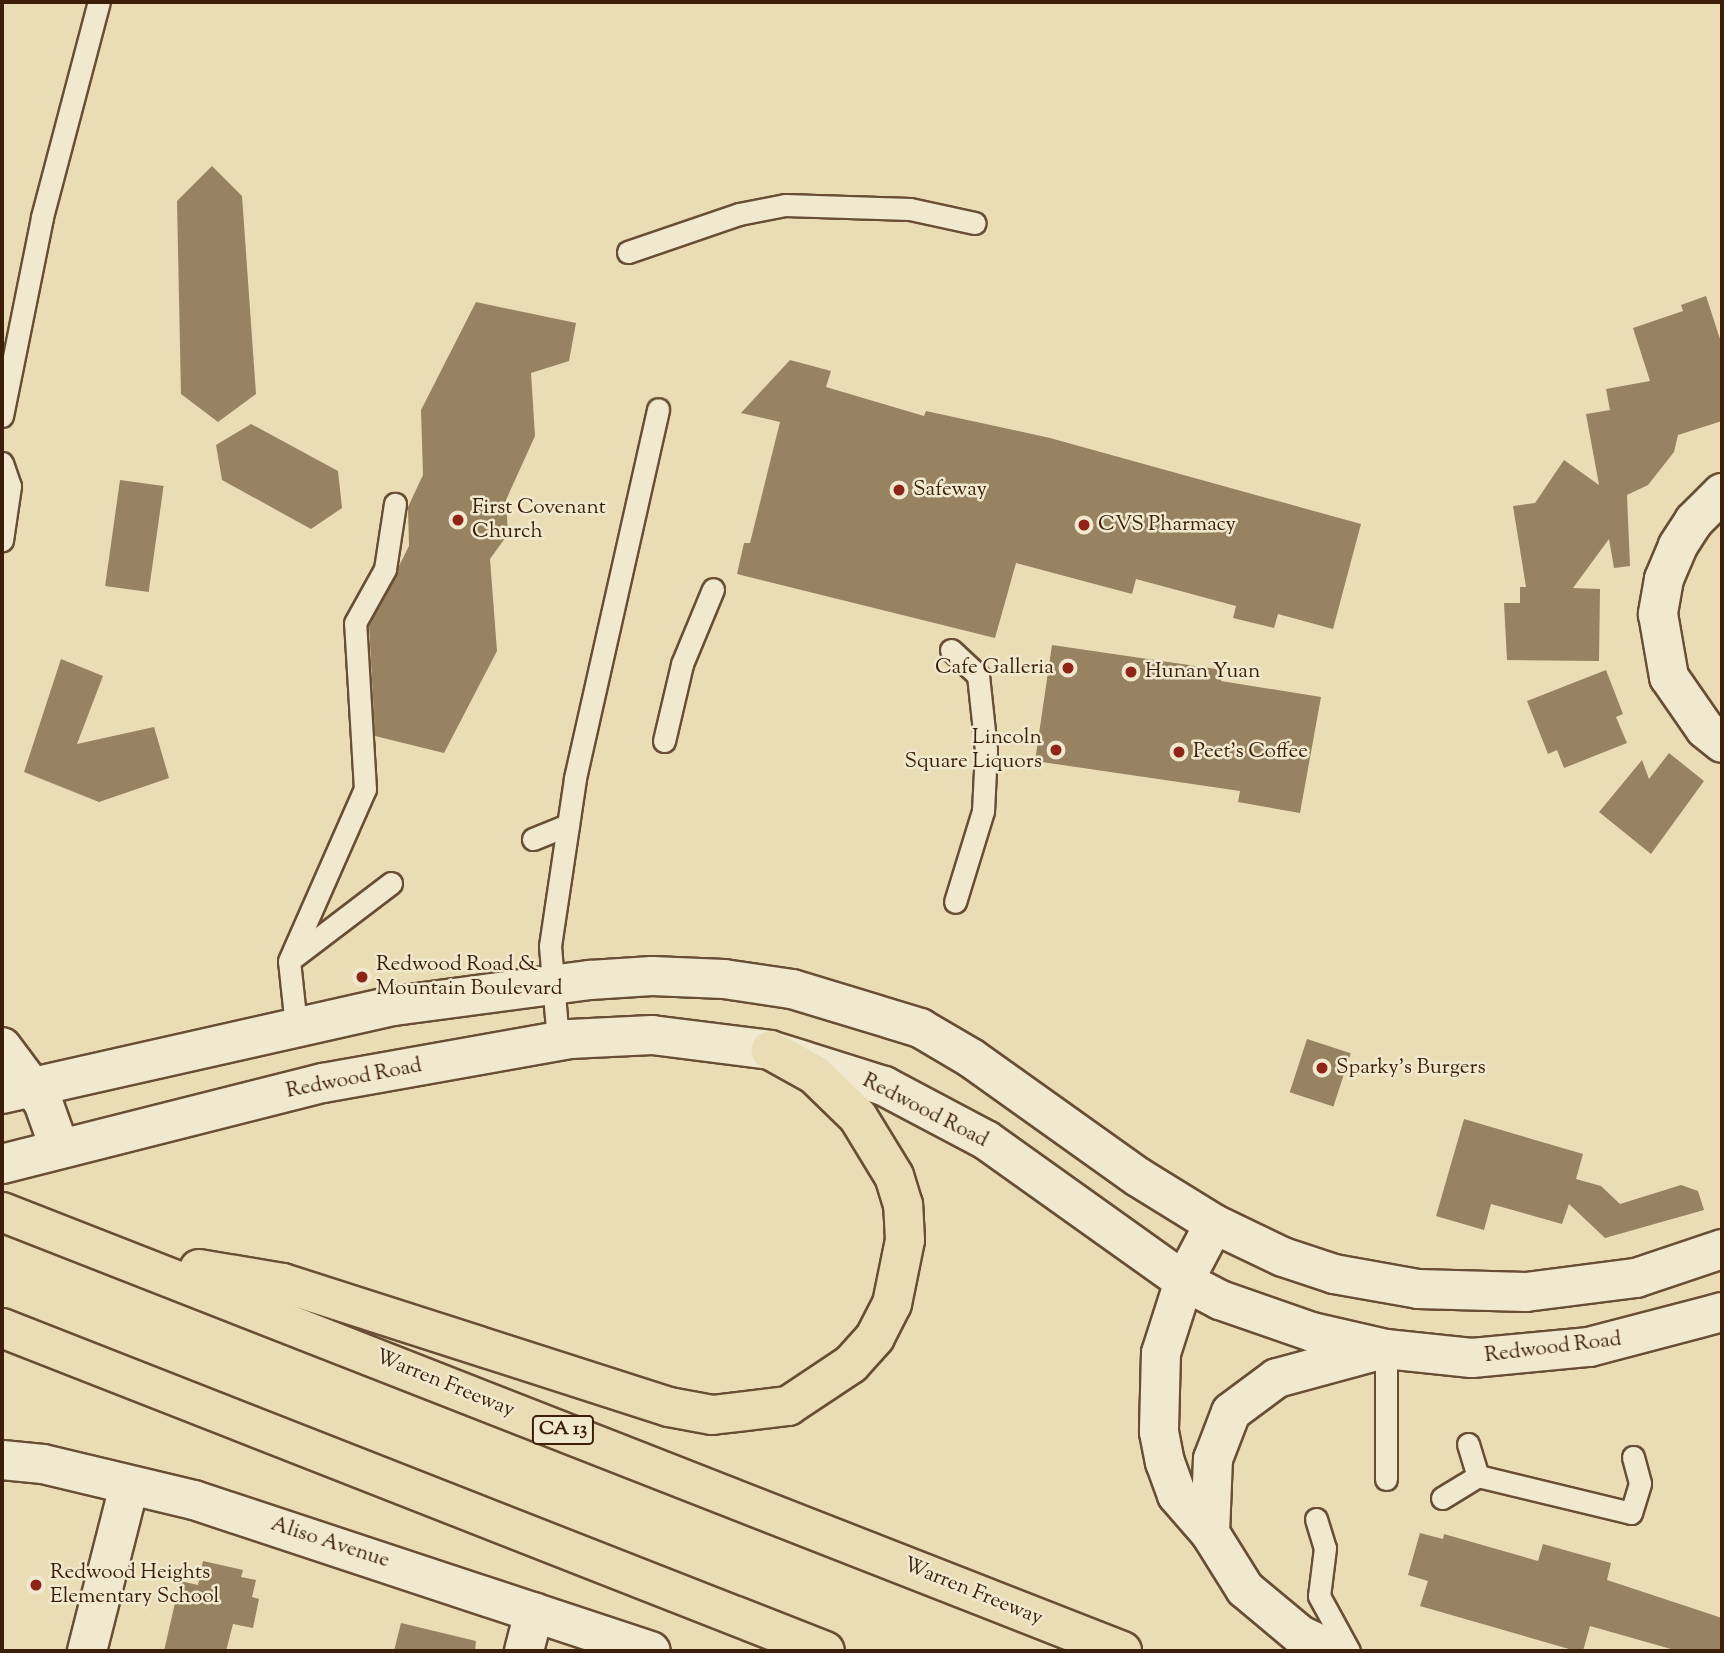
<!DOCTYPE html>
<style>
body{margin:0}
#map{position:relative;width:1724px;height:1653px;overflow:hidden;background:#eaddb5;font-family:"Sorts Mill Goudy",serif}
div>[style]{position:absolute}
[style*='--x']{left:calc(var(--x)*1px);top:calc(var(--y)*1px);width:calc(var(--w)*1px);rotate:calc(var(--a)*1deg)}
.building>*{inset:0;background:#978262;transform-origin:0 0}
.roads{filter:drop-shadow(2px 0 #684e34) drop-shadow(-2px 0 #684e34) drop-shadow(0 2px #684e34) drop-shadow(0 -2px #684e34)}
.lane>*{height:21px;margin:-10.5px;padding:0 10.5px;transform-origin:10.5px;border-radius:10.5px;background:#f1e9cf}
.street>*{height:38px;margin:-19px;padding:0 19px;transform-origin:19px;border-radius:19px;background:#f1e9cf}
.secondary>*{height:38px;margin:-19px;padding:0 19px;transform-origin:19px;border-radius:19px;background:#f1e9cf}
.highway>*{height:38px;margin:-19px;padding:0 19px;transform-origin:19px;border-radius:19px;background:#eaddb5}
.dots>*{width:19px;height:19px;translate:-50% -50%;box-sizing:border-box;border:4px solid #f1e9cf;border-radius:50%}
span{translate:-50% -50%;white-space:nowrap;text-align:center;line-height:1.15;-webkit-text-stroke:5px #f1e9cf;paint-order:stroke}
.shield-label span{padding:2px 5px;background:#f1e9cf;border:2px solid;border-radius:5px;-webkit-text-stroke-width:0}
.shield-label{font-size:19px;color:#3d1f09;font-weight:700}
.poi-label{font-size:21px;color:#3d1f09}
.left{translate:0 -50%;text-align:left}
.right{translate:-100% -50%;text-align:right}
.street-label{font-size:21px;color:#3d1f09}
.frame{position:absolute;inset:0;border:4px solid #3d1f09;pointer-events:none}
</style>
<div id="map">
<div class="building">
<div style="clip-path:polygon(212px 166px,242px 196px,256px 394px,218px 422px,181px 394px,177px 201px)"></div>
<div style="clip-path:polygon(1706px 296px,1722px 345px,1722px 421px,1678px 435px,1674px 452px,1648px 485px,1627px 495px,1630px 566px,1614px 568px,1609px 539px,1573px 588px,1600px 589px,1599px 661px,1507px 660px,1504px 603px,1520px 603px,1520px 587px,1526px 587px,1513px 506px,1535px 503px,1564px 460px,1599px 485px,1586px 414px,1610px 410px,1606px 389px,1650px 381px,1633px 328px,1683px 311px,1681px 305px)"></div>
<div style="clip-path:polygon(476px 302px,576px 323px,569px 361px,531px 373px,535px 436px,506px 500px,508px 534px,490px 559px,497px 651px,444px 753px,375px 736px,369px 625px,409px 546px,408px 507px,423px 475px,421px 410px)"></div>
<div style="clip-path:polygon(790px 360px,831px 371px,826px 387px,924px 416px,926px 411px,1050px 438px,1361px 524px,1333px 629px,1278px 614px,1274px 628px,1233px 618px,1236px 606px,1136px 579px,1132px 594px,1016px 563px,995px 638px,737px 574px,744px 543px,750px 543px,780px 422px,741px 413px)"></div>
<div style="clip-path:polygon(251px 424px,338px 471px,342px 508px,311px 529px,222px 480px,216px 445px)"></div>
<div style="left:120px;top:480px;width:44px;height:107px;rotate:8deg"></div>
<div style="clip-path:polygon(1052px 645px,1223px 670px,1221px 681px,1321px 697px,1300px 813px,1238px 802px,1240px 791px,1035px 761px)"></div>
<div style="clip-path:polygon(61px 659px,103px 676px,77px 744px,154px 727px,169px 778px,99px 802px,24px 772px)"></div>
<div style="clip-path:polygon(1606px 670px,1623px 714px,1616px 717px,1627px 743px,1564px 768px,1557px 750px,1548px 754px,1527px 701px)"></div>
<div style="clip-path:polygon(1669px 753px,1704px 781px,1651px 854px,1599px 812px,1642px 760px,1649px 779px)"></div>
<div style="left:1307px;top:1039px;width:46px;height:56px;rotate:18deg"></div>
<div style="clip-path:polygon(1464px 1119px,1583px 1154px,1576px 1179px,1601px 1186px,1620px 1204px,1681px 1185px,1698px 1191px,1704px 1210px,1605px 1238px,1569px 1204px,1562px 1224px,1491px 1204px,1484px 1230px,1436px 1216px)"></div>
<div style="clip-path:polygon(1420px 1533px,1443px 1539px,1444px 1534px,1538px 1561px,1543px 1544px,1611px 1563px,1607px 1580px,1722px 1618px,1722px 1651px,1678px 1651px,1590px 1626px,1583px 1651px,1576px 1651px,1420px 1606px,1428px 1581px,1408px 1575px)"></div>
<div style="clip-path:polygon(203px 1561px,243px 1570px,241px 1577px,256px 1580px,252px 1597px,259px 1599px,253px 1628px,233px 1624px,226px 1651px,164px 1651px,180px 1581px,198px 1585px)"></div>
<div style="clip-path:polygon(401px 1623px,476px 1641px,475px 1651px,394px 1651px)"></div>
</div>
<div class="roads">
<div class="lane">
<div style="--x:628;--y:252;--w:117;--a:-18.9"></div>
<div style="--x:739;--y:214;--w:47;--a:-11.1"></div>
<div style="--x:785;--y:205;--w:125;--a:1.8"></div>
<div style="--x:910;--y:209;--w:66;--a:12.2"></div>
<div style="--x:2;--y:416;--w:203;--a:-78.6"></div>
<div style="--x:42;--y:217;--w:222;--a:-75.2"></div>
<div style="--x:2;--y:463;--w:24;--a:71"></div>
<div style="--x:10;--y:486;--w:55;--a:98.4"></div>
<div style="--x:951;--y:650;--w:37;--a:43"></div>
<div style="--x:978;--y:675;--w:75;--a:83.9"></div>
<div style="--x:986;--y:750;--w:61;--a:92.8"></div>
<div style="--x:983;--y:811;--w:95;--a:107.1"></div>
<div style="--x:664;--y:741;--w:79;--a:-76.8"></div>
<div style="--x:682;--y:664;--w:81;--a:-67.5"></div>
<div style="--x:533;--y:839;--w:38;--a:-22"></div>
<div style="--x:290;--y:960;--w:127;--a:-37.3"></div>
<div style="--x:296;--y:1026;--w:65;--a:-96.1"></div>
<div style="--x:289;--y:961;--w:188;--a:-66.2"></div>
<div style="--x:365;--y:789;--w:166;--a:-93.4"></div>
<div style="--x:355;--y:623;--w:62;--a:-60.9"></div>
<div style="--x:385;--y:569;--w:66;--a:-81.3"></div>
<div style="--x:558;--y:1041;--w:95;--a:-94.8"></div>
<div style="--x:550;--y:946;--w:170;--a:-81.5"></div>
<div style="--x:575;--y:778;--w:378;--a:-77.3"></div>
<div style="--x:1468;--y:1444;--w:34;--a:73"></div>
<div style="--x:1478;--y:1476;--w:157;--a:13.6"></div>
<div style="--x:1631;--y:1513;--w:31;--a:-73"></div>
<div style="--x:1640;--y:1483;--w:27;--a:-105"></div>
<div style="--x:1386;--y:1479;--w:130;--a:-90"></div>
<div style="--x:1442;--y:1498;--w:42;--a:-31.4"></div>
<div style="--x:1316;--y:1519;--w:30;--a:73"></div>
<div style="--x:1325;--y:1548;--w:48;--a:97.1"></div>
<div style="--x:1319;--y:1596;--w:63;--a:61.4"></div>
</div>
<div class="street">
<div style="--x:1722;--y:493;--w:40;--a:135"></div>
<div style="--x:1694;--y:521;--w:30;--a:123"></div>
<div style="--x:1678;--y:546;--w:36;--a:113"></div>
<div style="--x:1664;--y:579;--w:36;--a:100"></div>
<div style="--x:1658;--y:614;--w:64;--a:80.1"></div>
<div style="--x:1669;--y:677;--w:63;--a:55.3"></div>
<div style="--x:1705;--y:729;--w:22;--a:39"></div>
<div style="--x:2;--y:1047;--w:69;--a:53.3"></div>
<div style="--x:43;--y:1102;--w:48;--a:70.4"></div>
<div style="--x:87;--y:1651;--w:170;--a:-75.7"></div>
<div style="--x:524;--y:1651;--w:40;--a:-75.6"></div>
</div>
<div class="secondary">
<div style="--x:2;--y:1094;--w:402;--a:-12.7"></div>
<div style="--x:394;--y:1006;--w:198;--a:-7.6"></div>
<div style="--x:590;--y:980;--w:62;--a:-3.7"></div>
<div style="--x:652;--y:976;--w:72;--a:2.4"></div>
<div style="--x:724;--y:979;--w:69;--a:8.4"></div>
<div style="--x:792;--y:989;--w:134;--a:16.9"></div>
<div style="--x:920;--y:1028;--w:59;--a:30.5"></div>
<div style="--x:971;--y:1058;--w:205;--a:35.5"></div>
<div style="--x:1138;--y:1177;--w:89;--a:31.7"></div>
<div style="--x:1214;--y:1224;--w:76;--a:25.6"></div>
<div style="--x:1283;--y:1257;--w:54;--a:18.4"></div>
<div style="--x:1334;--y:1274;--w:85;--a:10.1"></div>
<div style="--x:1418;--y:1289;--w:108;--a:1.6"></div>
<div style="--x:1526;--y:1292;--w:111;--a:-7.3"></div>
<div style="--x:1636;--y:1278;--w:91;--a:-18.6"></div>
<div style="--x:2;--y:1164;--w:331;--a:-14.2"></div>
<div style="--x:323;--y:1083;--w:251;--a:-10.1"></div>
<div style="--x:570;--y:1039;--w:82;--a:-2.8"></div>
<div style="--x:652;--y:1035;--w:119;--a:7.2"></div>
<div style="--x:770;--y:1050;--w:120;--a:17.5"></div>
<div style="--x:884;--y:1086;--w:115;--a:27.9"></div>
<div style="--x:986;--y:1140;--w:243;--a:35.5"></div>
<div style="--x:1184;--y:1281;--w:41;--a:27.8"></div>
<div style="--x:1220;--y:1300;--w:97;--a:19.2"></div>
<div style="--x:1312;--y:1332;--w:76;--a:12.9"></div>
<div style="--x:1386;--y:1349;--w:86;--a:6"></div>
<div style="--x:1472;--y:1358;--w:118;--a:-5.4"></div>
<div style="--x:1589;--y:1347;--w:138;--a:-14.7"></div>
<div style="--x:1214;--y:1224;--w:64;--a:117.8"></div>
<div style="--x:1184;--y:1281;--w:76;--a:107.7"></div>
<div style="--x:1161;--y:1353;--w:79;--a:91.5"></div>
<div style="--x:1159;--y:1432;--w:31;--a:79"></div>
<div style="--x:1165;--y:1462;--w:35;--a:70"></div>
<div style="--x:1177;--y:1495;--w:50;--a:49"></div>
<div style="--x:1210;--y:1533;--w:66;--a:58"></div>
<div style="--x:1245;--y:1589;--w:72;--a:39.9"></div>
<div style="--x:1300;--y:1635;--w:38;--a:25"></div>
<div style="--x:2;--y:1460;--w:41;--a:5.6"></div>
<div style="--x:43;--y:1464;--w:155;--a:13.4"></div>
<div style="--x:194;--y:1500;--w:481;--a:18.3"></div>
<div style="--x:1210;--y:1533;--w:74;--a:-87.7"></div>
<div style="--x:1213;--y:1459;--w:50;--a:-69"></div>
<div style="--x:1231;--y:1412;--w:57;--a:-36.5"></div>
<div style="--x:1277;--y:1378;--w:107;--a:-15.2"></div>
</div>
<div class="highway">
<div style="--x:2;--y:1212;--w:1203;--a:21.4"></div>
<div style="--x:199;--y:1269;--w:85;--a:9.5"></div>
<div style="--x:283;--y:1283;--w:405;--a:17.8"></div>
<div style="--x:669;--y:1407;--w:44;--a:10.5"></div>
<div style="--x:712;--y:1415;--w:77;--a:-6.8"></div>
<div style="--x:788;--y:1406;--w:76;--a:-33.7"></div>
<div style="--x:851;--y:1364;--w:36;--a:-48"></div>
<div style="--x:875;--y:1337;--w:37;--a:-63"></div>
<div style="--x:892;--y:1304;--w:65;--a:-78.5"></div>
<div style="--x:905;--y:1240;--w:35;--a:-93"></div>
<div style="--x:903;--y:1205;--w:30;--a:-107"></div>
<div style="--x:894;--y:1176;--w:69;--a:-121.4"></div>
<div style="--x:858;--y:1117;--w:60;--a:-135.7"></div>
<div style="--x:815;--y:1075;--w:51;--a:-150.9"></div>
<div style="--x:2;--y:1328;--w:884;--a:21.43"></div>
</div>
</div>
<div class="dots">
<div style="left:899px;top:490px;background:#8f2418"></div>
<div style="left:458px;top:520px;background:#8f2418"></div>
<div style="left:1084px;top:525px;background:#8f2418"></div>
<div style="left:1068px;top:668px;background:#8f2418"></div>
<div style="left:1131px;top:672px;background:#8f2418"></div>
<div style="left:1056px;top:750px;background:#8f2418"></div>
<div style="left:1179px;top:752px;background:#8f2418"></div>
<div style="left:362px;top:977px;background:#8f2418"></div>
<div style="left:1322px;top:1068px;background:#8f2418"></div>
<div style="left:36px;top:1585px;background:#8f2418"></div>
</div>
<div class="shield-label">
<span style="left:563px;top:1430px">CA 13</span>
</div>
<div class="poi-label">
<span class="left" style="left:913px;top:490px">Safeway</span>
<span class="left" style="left:472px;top:520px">First Covenant<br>Church</span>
<span class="left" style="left:1098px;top:525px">CVS Pharmacy</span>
<span class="right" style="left:1054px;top:668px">Cafe Galleria</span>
<span class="left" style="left:1145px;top:672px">Hunan Yuan</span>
<span class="right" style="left:1042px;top:750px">Lincoln<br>Square Liquors</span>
<span class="left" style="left:1193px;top:752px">Peet's Coffee</span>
<span class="left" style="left:376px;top:977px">Redwood Road &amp;<br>Mountain Boulevard</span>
<span class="left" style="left:1336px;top:1068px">Sparky's Burgers</span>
<span class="left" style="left:50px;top:1585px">Redwood Heights<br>Elementary School</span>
</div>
<div class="street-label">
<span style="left:354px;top:1079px;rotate:-11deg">Redwood Road</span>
<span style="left:925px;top:1111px;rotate:27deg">Redwood Road</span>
<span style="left:1553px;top:1348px;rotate:-7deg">Redwood Road</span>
<span style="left:445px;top:1384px;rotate:22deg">Warren Freeway</span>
<span style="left:330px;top:1543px;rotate:18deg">Aliso Avenue</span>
<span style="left:973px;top:1592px;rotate:22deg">Warren Freeway</span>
</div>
<div class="frame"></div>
</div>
